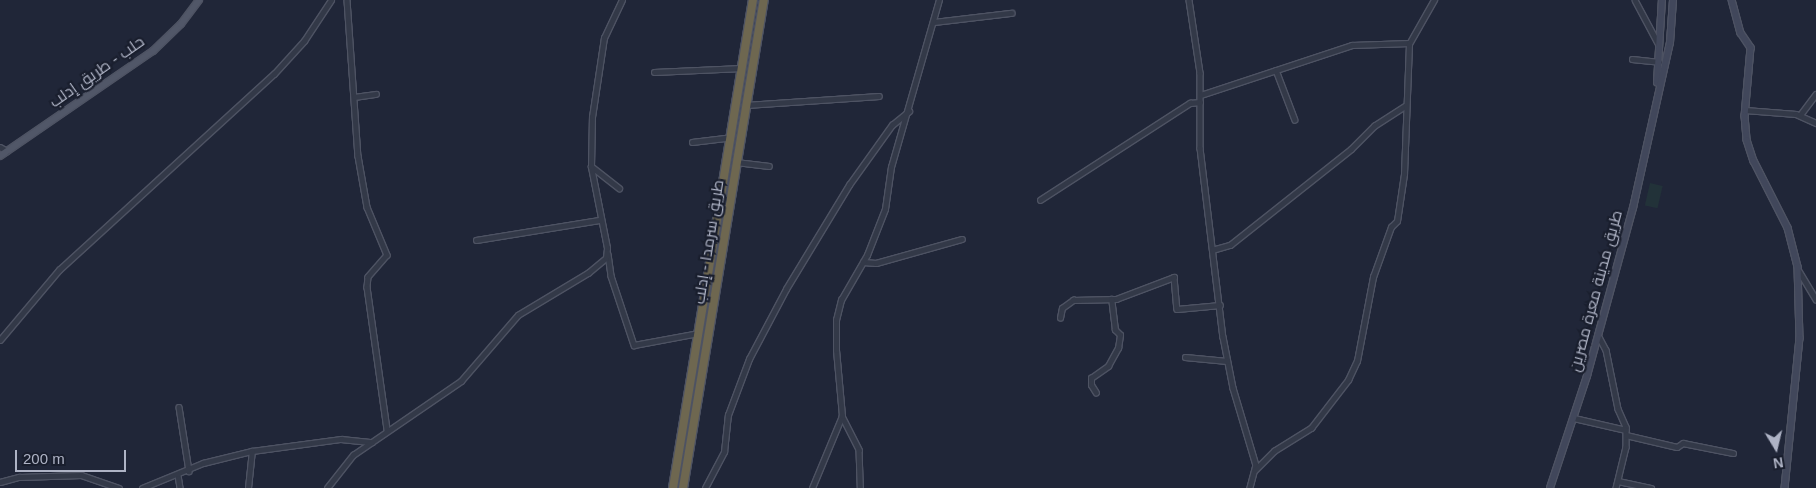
<!DOCTYPE html>
<meta charset="utf-8">
<style>
body{margin:0}
#map{position:relative;width:1816px;height:488px;overflow:hidden;background:#202638;font-family:Arial,Cairo,sans-serif}
div>[style]{position:absolute}
[style*='--x']{left:calc(var(--x)*1px);top:calc(var(--y)*1px);width:calc(var(--w)*1px);rotate:calc(var(--a)*1deg)}
.green>*{inset:0;background:#223239;transform-origin:0 0}
.roads{filter:drop-shadow(1px 0 #4e5363) drop-shadow(-1px 0 #4e5363) drop-shadow(0 1px #4e5363) drop-shadow(0 -1px #4e5363)}
.street>*{height:4.5px;margin:-2.25px;padding:0 2.25px;transform-origin:2.25px;border-radius:2.25px;background:#333948}
.secondary>*{height:5.5px;margin:-2.75px;padding:0 2.75px;transform-origin:2.75px;border-radius:2.75px;background:#41475b}
.primary>*{height:6px;margin:-3px;padding:0 3px;transform-origin:3px;border-radius:3px;background:#515768}
.highway>*{height:8px;margin:-4px;padding:0 4px;transform-origin:4px;border-radius:4px;background:#6e6750}
span{translate:-50% -50%;white-space:nowrap;text-align:center;line-height:1.15;-webkit-text-stroke:4.5px #191e2d;paint-order:stroke}
.street-label{font-size:16px;color:#aeb3c5}
.north{position:absolute;left:1751px;top:423px;width:50px;height:50px;-webkit-text-stroke:4px #191e2d;paint-order:stroke;rotate:171deg;font-size:14px;font-weight:700;line-height:20px;text-align:center;color:#aeb3c5}
.north::after{content:'';display:block;margin:auto;width:18px;height:22px;background:#aeb3c5;clip-path:polygon(50% 0,100% 100%,50% 72%,0 100%)}
.scale{position:absolute;left:15px;top:450px;width:111px;height:22px;box-sizing:border-box;border:2px solid #aeb3c5;border-top:0;padding-left:6px;font-size:15px;line-height:18px;white-space:nowrap;color:#aeb3c5;-webkit-text-stroke:4px #191e2d;paint-order:stroke}
</style>
<div id="map">
<div class="green">
<div style="left:1650px;top:183px;width:13px;height:23px;rotate:13deg"></div>
</div>
<div class="roads">
<div class="street">
<div style="--x:347;--y:0;--w:156;--a:86"></div>
<div style="--x:358;--y:156;--w:52;--a:80"></div>
<div style="--x:367;--y:207;--w:52;--a:67.4"></div>
<div style="--x:387;--y:255;--w:29;--a:131"></div>
<div style="--x:368;--y:277;--w:10;--a:96"></div>
<div style="--x:367;--y:287;--w:144;--a:82"></div>
<div style="--x:1189;--y:0;--w:74;--a:81.4"></div>
<div style="--x:1200;--y:73;--w:75;--a:90"></div>
<div style="--x:1200;--y:148;--w:190;--a:83.1"></div>
<div style="--x:1223;--y:337;--w:52;--a:78.9"></div>
<div style="--x:1233;--y:388;--w:80;--a:73.4"></div>
<div style="--x:1256;--y:465;--w:24;--a:105"></div>
<div style="--x:1635;--y:0;--w:51;--a:61.9"></div>
<div style="--x:934;--y:22;--w:78;--a:-6.7"></div>
<div style="--x:1632;--y:59;--w:27;--a:6"></div>
<div style="--x:1276;--y:70;--w:53;--a:69.2"></div>
<div style="--x:654;--y:72;--w:88;--a:-2.6"></div>
<div style="--x:1201;--y:95;--w:159;--a:-18.3"></div>
<div style="--x:1352;--y:45;--w:57;--a:-2"></div>
<div style="--x:354;--y:97;--w:22;--a:-8"></div>
<div style="--x:746;--y:105;--w:133;--a:-3.9"></div>
<div style="--x:1745;--y:110;--w:51;--a:4.5"></div>
<div style="--x:1796;--y:114;--w:22;--a:24"></div>
<div style="--x:1800;--y:115;--w:26;--a:-53"></div>
<div style="--x:692;--y:142;--w:39;--a:-7"></div>
<div style="--x:0;--y:147;--w:8;--a:30"></div>
<div style="--x:736;--y:162;--w:33;--a:7"></div>
<div style="--x:591;--y:166;--w:36;--a:38"></div>
<div style="--x:1040;--y:200;--w:179;--a:-32.9"></div>
<div style="--x:1190;--y:103;--w:10;--a:-6"></div>
<div style="--x:476;--y:240;--w:126;--a:-9.2"></div>
<div style="--x:1212;--y:250;--w:19;--a:-16"></div>
<div style="--x:1230;--y:245;--w:154;--a:-38.4"></div>
<div style="--x:1351;--y:149;--w:33;--a:-45"></div>
<div style="--x:1374;--y:126;--w:37;--a:-33"></div>
<div style="--x:608;--y:254;--w:22;--a:82"></div>
<div style="--x:611;--y:276;--w:73;--a:71.6"></div>
<div style="--x:634;--y:345;--w:66;--a:-10.5"></div>
<div style="--x:863;--y:262;--w:13;--a:4"></div>
<div style="--x:876;--y:263;--w:89;--a:-15.6"></div>
<div style="--x:1799;--y:271;--w:33;--a:59"></div>
<div style="--x:1060;--y:318;--w:10;--a:-79"></div>
<div style="--x:1062;--y:308;--w:14;--a:-36"></div>
<div style="--x:1073;--y:300;--w:43;--a:-1.3"></div>
<div style="--x:1116;--y:299;--w:62;--a:-20.8"></div>
<div style="--x:1174;--y:277;--w:32;--a:85"></div>
<div style="--x:1177;--y:309;--w:43;--a:-5.3"></div>
<div style="--x:1598;--y:335;--w:17;--a:62"></div>
<div style="--x:1606;--y:350;--w:60;--a:78.5"></div>
<div style="--x:1618;--y:409;--w:20;--a:66"></div>
<div style="--x:1626;--y:427;--w:20;--a:90"></div>
<div style="--x:1626;--y:447;--w:42;--a:103.7"></div>
<div style="--x:0;--y:340;--w:92;--a:-49.9"></div>
<div style="--x:59;--y:270;--w:291;--a:-42.4"></div>
<div style="--x:274;--y:74;--w:45;--a:-47.7"></div>
<div style="--x:304;--y:41;--w:49;--a:-56.6"></div>
<div style="--x:1185;--y:357;--w:42;--a:5.4"></div>
<div style="--x:1096;--y:393;--w:9;--a:-122"></div>
<div style="--x:1091;--y:385;--w:7;--a:-90"></div>
<div style="--x:1091;--y:378;--w:21;--a:-35"></div>
<div style="--x:1108;--y:366;--w:21;--a:-61"></div>
<div style="--x:1118;--y:348;--w:13;--a:-81"></div>
<div style="--x:1120;--y:335;--w:7;--a:-135"></div>
<div style="--x:1115;--y:330;--w:31;--a:-97"></div>
<div style="--x:179;--y:407;--w:65;--a:81.1"></div>
<div style="--x:842;--y:416;--w:38;--a:63"></div>
<div style="--x:859;--y:450;--w:38;--a:88"></div>
<div style="--x:1574;--y:418;--w:53;--a:13"></div>
<div style="--x:1626;--y:435;--w:52;--a:13.2"></div>
<div style="--x:1677;--y:447;--w:7;--a:-34"></div>
<div style="--x:1683;--y:443;--w:51;--a:11.3"></div>
<div style="--x:1255;--y:470;--w:27;--a:-45"></div>
<div style="--x:1274;--y:451;--w:44;--a:-31.9"></div>
<div style="--x:1311;--y:428;--w:61;--a:-52.4"></div>
<div style="--x:1348;--y:380;--w:21;--a:-65"></div>
<div style="--x:1357;--y:361;--w:86;--a:-79.2"></div>
<div style="--x:1373;--y:277;--w:53;--a:-70.2"></div>
<div style="--x:1391;--y:227;--w:8;--a:-45"></div>
<div style="--x:1397;--y:221;--w:48;--a:-81.5"></div>
<div style="--x:1404;--y:174;--w:130;--a:-87.8"></div>
<div style="--x:1409;--y:44;--w:51;--a:-60.4"></div>
<div style="--x:178;--y:475;--w:13;--a:81"></div>
<div style="--x:1618;--y:481;--w:34;--a:12"></div>
<div style="--x:0;--y:482;--w:20;--a:-15"></div>
<div style="--x:19;--y:477;--w:62;--a:-1.8"></div>
<div style="--x:81;--y:475;--w:40;--a:18.9"></div>
<div style="--x:142;--y:488;--w:66;--a:-22.3"></div>
<div style="--x:203;--y:463;--w:50;--a:-13.8"></div>
<div style="--x:252;--y:451;--w:90;--a:-7.7"></div>
<div style="--x:341;--y:439;--w:31;--a:6"></div>
<div style="--x:248;--y:488;--w:37;--a:-84"></div>
<div style="--x:327;--y:488;--w:42;--a:-51.8"></div>
<div style="--x:353;--y:455;--w:131;--a:-34.4"></div>
<div style="--x:461;--y:381;--w:87;--a:-49.2"></div>
<div style="--x:518;--y:315;--w:82;--a:-31"></div>
<div style="--x:588;--y:273;--w:23;--a:-40"></div>
<div style="--x:606;--y:258;--w:10;--a:-84"></div>
<div style="--x:607;--y:248;--w:83;--a:-101.2"></div>
<div style="--x:591;--y:167;--w:50;--a:-88.9"></div>
<div style="--x:592;--y:117;--w:80;--a:-81.4"></div>
<div style="--x:604;--y:38;--w:42;--a:-64.7"></div>
<div style="--x:705;--y:488;--w:41;--a:-62.2"></div>
<div style="--x:724;--y:452;--w:37;--a:-84"></div>
<div style="--x:728;--y:415;--w:60;--a:-69.4"></div>
<div style="--x:749;--y:359;--w:79;--a:-62.1"></div>
<div style="--x:786;--y:289;--w:122;--a:-58.8"></div>
<div style="--x:849;--y:185;--w:74;--a:-54.4"></div>
<div style="--x:892;--y:125;--w:22;--a:-39"></div>
<div style="--x:812;--y:488;--w:78;--a:-67.4"></div>
<div style="--x:842;--y:416;--w:66;--a:-95.2"></div>
<div style="--x:836;--y:350;--w:30;--a:-90"></div>
<div style="--x:836;--y:320;--w:21;--a:-76"></div>
<div style="--x:841;--y:300;--w:52;--a:-60"></div>
<div style="--x:867;--y:255;--w:49;--a:-68.6"></div>
<div style="--x:885;--y:209;--w:42;--a:-81.9"></div>
<div style="--x:891;--y:167;--w:174;--a:-74"></div>
</div>
<div class="secondary">
<div style="--x:1732;--y:0;--w:34;--a:75"></div>
<div style="--x:1741;--y:33;--w:18;--a:56"></div>
<div style="--x:1751;--y:48;--w:68;--a:95"></div>
<div style="--x:1745;--y:116;--w:24;--a:85"></div>
<div style="--x:1747;--y:140;--w:22;--a:72"></div>
<div style="--x:1754;--y:161;--w:75;--a:63.1"></div>
<div style="--x:1788;--y:228;--w:40;--a:75.6"></div>
<div style="--x:1798;--y:267;--w:71;--a:88.4"></div>
<div style="--x:1800;--y:338;--w:151;--a:95.7"></div>
<div style="--x:1657;--y:83;--w:83;--a:-86.6"></div>
<div style="--x:1550;--y:488;--w:118;--a:-71.7"></div>
<div style="--x:1587;--y:376;--w:174;--a:-74.7"></div>
<div style="--x:1633;--y:208;--w:169;--a:-77.4"></div>
<div style="--x:1670;--y:43;--w:43;--a:-86"></div>
</div>
<div class="primary">
<div style="--x:0;--y:156;--w:186;--a:-34.5"></div>
<div style="--x:153;--y:51;--w:39;--a:-44"></div>
<div style="--x:181;--y:24;--w:30;--a:-53"></div>
</div>
<div class="highway">
<div style="--x:673;--y:488;--w:495;--a:-80.7"></div>
<div style="--x:683;--y:488;--w:495;--a:-80.6"></div>
</div>
</div>
<div class="street-label">
<span style="left:97px;top:72px;rotate:-35deg">حلب - طريق إدلب</span>
<span style="left:709px;top:242px;rotate:-81deg">طريق سرمدا - إدلب</span>
<span style="left:1596px;top:291px;rotate:-75deg">طريق مدينة معرة مصرين</span>
</div>
<div class="north">N</div>
<div class="scale">200 m</div>
</div>
